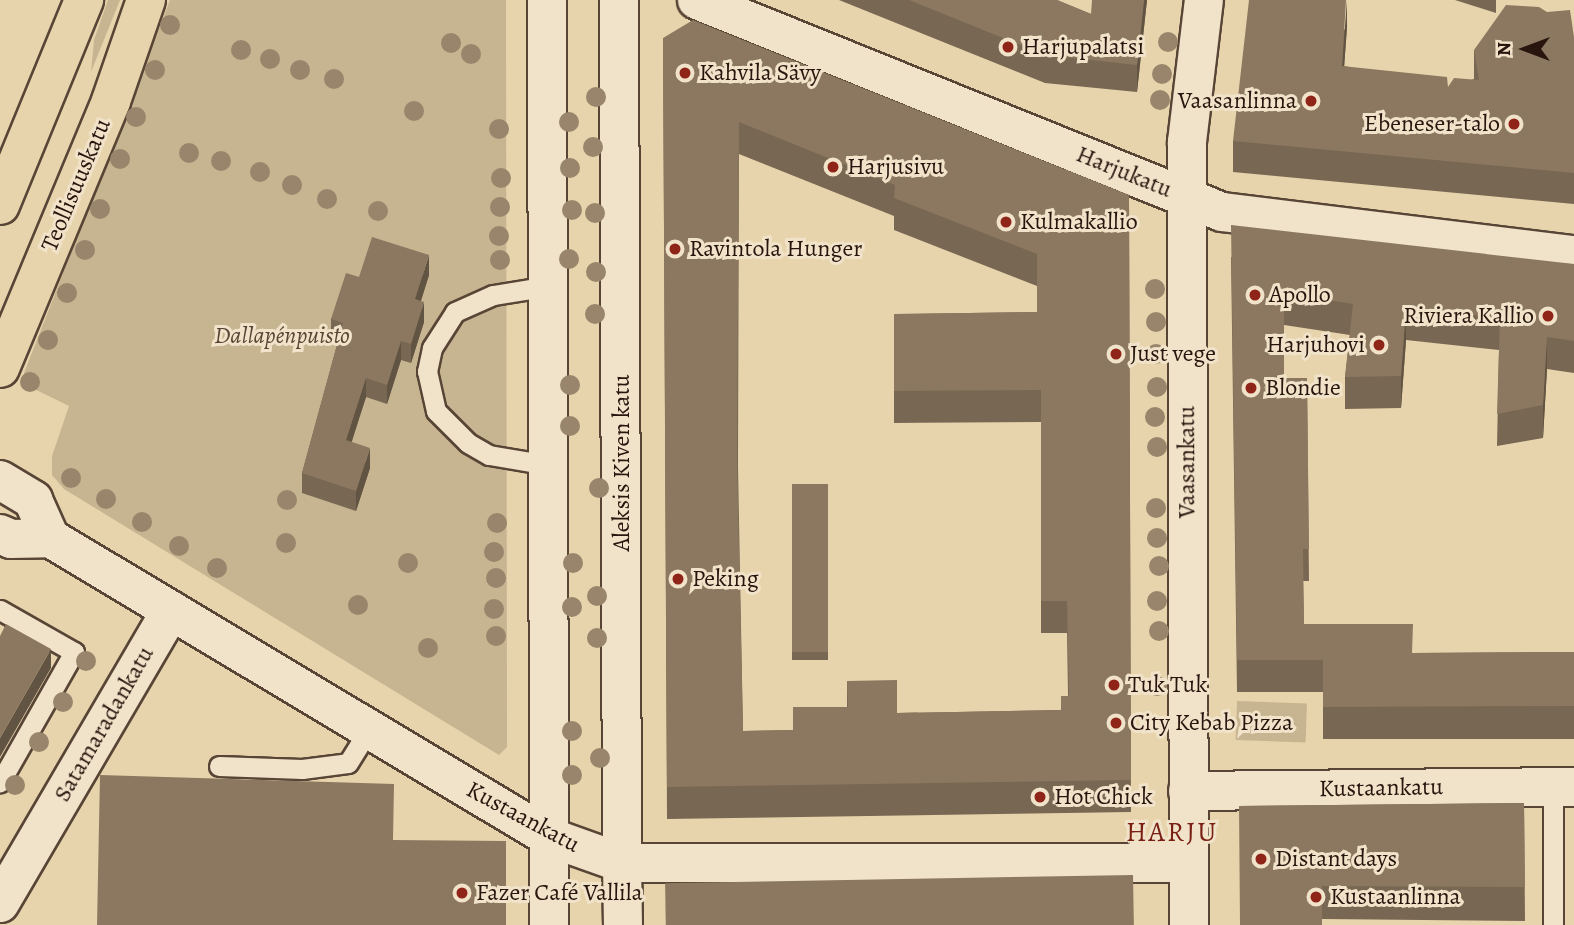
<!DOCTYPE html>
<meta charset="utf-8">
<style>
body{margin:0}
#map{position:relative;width:1574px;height:925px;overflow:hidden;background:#e8d4ac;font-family:Alegreya,serif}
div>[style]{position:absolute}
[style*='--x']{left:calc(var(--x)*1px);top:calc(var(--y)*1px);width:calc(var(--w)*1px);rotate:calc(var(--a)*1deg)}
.green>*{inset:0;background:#c7b491;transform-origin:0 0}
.roads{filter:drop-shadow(2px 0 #584536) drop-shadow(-2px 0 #584536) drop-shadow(0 2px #584536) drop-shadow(0 -2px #584536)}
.lane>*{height:19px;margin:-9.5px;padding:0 9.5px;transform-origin:9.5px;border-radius:9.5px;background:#f0e3c9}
.street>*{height:38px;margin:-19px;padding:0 19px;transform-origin:19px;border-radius:19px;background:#f0e3c9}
.secondary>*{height:38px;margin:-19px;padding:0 19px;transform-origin:19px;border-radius:19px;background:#f0e3c9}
.primary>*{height:38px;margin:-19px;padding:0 19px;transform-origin:19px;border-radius:19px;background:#e8d4ac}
.trees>*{width:20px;height:20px;margin:-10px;border-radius:50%;background:#99856b}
.wall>*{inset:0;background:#786753;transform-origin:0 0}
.shaded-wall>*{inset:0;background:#625443}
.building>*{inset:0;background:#8c7860;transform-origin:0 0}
.dots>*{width:19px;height:19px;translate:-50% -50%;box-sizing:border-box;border:4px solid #f0e3c9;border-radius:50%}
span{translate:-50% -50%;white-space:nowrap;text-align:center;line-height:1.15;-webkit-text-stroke:6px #f0e3c9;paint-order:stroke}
.poi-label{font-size:24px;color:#28150e}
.left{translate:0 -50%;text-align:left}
.right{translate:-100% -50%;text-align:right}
.street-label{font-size:24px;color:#28150e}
.park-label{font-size:24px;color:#584535;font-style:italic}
.quarter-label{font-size:28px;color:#7a1f14;letter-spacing:2px}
.north{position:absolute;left:1490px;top:14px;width:70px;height:70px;-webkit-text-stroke:5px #f0e3c9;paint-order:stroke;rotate:270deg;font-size:19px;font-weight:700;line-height:28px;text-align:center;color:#28150e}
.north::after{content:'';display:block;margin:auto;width:24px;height:32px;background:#28150e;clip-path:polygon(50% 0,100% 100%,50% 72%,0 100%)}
</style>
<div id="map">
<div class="green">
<div style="clip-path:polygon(108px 0,120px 0,91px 72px,94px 40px)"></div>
<div style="clip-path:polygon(170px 0,506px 0,507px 747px,499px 755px,64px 489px,52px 475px,52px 456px,69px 406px,24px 384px,24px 373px)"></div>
<div style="left:1237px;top:701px;width:70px;height:39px;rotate:2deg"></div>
</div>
<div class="roads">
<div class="lane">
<div style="--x:549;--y:286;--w:57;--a:170.9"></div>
<div style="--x:493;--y:295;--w:42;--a:155.9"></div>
<div style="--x:455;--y:312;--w:43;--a:122.6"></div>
<div style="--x:432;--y:348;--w:24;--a:102"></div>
<div style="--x:427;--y:371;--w:41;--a:77.3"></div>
<div style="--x:436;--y:411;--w:45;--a:45"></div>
<div style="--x:468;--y:443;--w:24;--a:30"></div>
<div style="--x:489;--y:455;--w:61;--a:9.5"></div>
<div style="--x:0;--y:610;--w:85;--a:29.6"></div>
<div style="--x:74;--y:652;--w:150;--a:119.6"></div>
<div style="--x:219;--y:766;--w:83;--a:2.1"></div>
<div style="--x:302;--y:769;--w:46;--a:-7.4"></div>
<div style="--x:348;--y:763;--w:40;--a:-58"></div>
<div style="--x:1553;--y:787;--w:138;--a:90"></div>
</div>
<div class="street">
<div style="--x:547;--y:0;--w:837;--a:89.86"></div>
<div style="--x:619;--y:0;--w:863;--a:89.8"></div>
<div style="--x:622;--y:863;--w:566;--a:0"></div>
<div style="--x:697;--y:0;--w:566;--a:21.99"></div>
<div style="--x:1222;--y:212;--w:355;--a:7"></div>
<div style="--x:1188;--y:791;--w:386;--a:-0.6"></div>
<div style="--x:0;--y:903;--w:339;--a:-59.7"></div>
<div style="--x:1189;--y:925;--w:783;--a:-90.15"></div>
<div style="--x:1187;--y:142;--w:143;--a:-83.2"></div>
</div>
<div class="secondary">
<div style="--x:0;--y:480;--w:39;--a:31"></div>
<div style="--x:33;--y:500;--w:42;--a:65.9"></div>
<div style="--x:0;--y:534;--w:12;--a:24"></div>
<div style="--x:11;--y:539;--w:39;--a:-1"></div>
<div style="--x:50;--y:538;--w:582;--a:30.93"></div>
<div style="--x:549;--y:837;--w:77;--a:19.6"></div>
<div style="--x:622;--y:863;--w:62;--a:89.1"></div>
<div style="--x:549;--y:837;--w:88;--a:90"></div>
</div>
<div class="primary">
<div style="--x:0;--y:205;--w:222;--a:-67.7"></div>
<div style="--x:0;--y:368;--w:289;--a:-67.4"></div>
<div style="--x:111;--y:101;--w:107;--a:-70.9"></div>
</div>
</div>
<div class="trees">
<div style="left:170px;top:25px"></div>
<div style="left:1168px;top:42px"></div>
<div style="left:451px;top:43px"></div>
<div style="left:241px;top:50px"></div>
<div style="left:471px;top:54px"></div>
<div style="left:270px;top:59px"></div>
<div style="left:155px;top:70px"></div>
<div style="left:300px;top:70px"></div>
<div style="left:1162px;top:74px"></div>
<div style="left:334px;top:79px"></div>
<div style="left:596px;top:97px"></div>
<div style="left:1160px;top:100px"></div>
<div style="left:414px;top:111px"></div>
<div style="left:136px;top:117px"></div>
<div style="left:569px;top:122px"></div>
<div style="left:499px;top:129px"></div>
<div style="left:593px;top:147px"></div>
<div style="left:189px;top:153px"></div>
<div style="left:120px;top:159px"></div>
<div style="left:221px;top:161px"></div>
<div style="left:570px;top:168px"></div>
<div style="left:260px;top:172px"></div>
<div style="left:501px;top:178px"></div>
<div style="left:292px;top:185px"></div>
<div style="left:327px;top:199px"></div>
<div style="left:500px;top:207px"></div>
<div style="left:100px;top:209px"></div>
<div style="left:572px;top:210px"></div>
<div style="left:378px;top:211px"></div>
<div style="left:595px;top:213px"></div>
<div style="left:499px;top:236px"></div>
<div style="left:85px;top:250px"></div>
<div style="left:569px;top:259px"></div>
<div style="left:500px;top:260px"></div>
<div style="left:596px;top:272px"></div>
<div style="left:1155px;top:289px"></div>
<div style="left:67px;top:293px"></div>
<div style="left:595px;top:314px"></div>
<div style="left:1156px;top:322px"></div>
<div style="left:48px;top:340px"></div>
<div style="left:1156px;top:354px"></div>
<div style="left:30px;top:382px"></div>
<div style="left:570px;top:385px"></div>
<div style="left:1157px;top:387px"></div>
<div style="left:1155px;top:417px"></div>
<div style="left:570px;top:426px"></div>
<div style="left:1157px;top:447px"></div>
<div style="left:71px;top:478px"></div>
<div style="left:599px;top:488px"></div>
<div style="left:106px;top:499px"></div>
<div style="left:287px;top:500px"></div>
<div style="left:1156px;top:508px"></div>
<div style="left:142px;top:522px"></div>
<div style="left:497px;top:523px"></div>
<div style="left:1157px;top:538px"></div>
<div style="left:286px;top:543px"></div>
<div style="left:179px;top:546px"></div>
<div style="left:494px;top:552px"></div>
<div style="left:408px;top:563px"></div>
<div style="left:573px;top:563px"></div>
<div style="left:1159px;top:566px"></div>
<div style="left:217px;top:568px"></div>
<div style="left:496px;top:578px"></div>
<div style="left:597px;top:596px"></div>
<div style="left:1157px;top:601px"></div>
<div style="left:358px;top:605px"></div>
<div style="left:572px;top:607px"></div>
<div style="left:494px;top:609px"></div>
<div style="left:1159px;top:631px"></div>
<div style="left:496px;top:636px"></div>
<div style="left:597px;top:638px"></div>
<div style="left:428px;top:648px"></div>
<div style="left:86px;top:661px"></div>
<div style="left:1157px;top:686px"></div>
<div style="left:63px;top:702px"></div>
<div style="left:572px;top:731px"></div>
<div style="left:39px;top:742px"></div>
<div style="left:600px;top:758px"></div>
<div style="left:572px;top:775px"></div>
<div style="left:15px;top:785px"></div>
</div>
<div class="wall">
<div style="clip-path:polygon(839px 0,1057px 0,1091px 14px,1147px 0,1137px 92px,1045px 83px)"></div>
<div style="clip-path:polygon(1455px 0,1496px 0,1496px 13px)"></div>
<div style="clip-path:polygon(1347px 27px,1344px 66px,1448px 87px,1474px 79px,1474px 50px,1574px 37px,1574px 204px,1233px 172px,1233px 141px)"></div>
<div style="clip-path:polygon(evenodd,663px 38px,1129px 195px,1131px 812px,667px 819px,663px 38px,739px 154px,894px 216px,894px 230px,1037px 286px,1037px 312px,894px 314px,894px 423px,1041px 422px,1041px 633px,1067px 633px,1068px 696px,1061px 710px,897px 713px,847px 681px,847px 707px,793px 730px,743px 731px,738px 466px,739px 154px)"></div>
<div style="clip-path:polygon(1231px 257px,1574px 264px,1574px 373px,1547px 369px,1543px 438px,1497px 446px,1499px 350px,1406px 340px,1401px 408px,1345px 409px,1345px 377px,1350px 335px,1284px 325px,1284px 378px,1307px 378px,1309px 581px,1303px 581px,1304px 624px,1413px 653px,1574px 652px,1574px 739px,1323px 739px,1323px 692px,1237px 692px)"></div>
<div style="clip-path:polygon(429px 275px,421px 301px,424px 322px,411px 363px,401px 360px,387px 404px,366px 397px,351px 442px,370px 468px,356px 511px,302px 493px,302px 473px,338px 341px,331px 338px,331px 319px,359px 277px)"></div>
<div style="left:792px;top:484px;width:36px;height:176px"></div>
<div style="clip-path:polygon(1524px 803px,1525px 921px,1322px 919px,1239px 806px)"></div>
</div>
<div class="shaded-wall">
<div style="clip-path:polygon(1144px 0,1147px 0,1137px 92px,1137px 65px)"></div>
<div style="clip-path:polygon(1347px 0,1347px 27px,1342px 97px,1342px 66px)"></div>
<div style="clip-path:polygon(429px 255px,429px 275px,415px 319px,415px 299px)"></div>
<div style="clip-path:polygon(424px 302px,424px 322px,411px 363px,411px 344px)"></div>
<div style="clip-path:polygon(1406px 308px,1406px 340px,1401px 408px,1401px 376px)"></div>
<div style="clip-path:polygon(1547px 337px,1547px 369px,1543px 438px,1543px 405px)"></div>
<div style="clip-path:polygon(401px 341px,401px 360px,387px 404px,387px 385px)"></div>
<div style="clip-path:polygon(366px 378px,366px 397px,346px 460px,346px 440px)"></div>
<div style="clip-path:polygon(370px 448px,370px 468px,356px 511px,356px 491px)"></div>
<div style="clip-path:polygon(51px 649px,51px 668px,0 757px,0 738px)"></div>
</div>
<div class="building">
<div style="clip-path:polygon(909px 0,1057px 0,1091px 14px,1092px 0,1144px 0,1137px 65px,1045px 55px)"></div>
<div style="clip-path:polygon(1249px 0,1346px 0,1342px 66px,1447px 77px,1448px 87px,1454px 78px,1479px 80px,1474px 50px,1506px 5px,1539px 7px,1547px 12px,1570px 10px,1574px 37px,1574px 173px,1233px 141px)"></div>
<div style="clip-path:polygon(evenodd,693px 20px,1129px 195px,1131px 780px,667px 787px,663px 38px,693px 20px,739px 122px,895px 185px,894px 198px,1037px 254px,1037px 312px,894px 314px,894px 391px,1041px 390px,1041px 601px,1067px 601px,1069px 696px,1061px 696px,1061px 710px,897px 713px,897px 680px,847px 681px,848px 707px,793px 707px,793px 730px,743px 731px,737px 459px,739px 122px)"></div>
<div style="clip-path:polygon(1231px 225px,1574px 264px,1574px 341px,1547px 337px,1543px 405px,1497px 414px,1500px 318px,1406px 308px,1401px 376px,1345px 377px,1353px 304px,1284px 293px,1284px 378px,1307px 378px,1309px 549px,1303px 549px,1304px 624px,1413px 624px,1412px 653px,1574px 652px,1574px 706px,1323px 707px,1323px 660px,1237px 660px)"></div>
<div style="clip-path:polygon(372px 237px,429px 255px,415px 299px,424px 302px,411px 344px,401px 341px,387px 385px,366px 378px,346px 440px,370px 448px,356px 491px,302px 473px,343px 323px,331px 319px,346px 273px,359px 277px)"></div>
<div style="left:792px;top:484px;width:36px;height:168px"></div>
<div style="clip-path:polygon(6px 624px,51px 649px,0 738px,0 636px)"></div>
<div style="clip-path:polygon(100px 775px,394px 784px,393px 840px,506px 841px,506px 925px,97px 925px)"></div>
<div style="clip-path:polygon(1524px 803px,1525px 887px,1322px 886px,1322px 925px,1240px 925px,1239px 806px)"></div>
<div style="left:1133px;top:875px;width:50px;height:468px;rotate:89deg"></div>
</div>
<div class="dots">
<div style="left:1008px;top:47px;background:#8f2418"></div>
<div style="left:685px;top:73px;background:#8f2418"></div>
<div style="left:1311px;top:101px;background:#8f2418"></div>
<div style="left:1514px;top:124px;background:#8f2418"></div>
<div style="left:833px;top:167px;background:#8f2418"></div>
<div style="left:1006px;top:222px;background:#8f2418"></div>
<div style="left:675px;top:249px;background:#8f2418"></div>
<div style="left:1255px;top:295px;background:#8f2418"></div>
<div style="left:1548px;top:316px;background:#8f2418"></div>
<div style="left:1379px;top:345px;background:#8f2418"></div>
<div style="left:1116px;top:354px;background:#8f2418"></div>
<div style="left:1251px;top:388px;background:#8f2418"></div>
<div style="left:678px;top:579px;background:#8f2418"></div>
<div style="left:1114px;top:685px;background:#8f2418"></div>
<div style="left:1116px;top:723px;background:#8f2418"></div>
<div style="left:1040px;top:797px;background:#8f2418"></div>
<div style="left:1261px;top:859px;background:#8f2418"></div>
<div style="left:462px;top:893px;background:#8f2418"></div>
<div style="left:1316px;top:897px;background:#8f2418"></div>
</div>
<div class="poi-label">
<span class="left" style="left:1022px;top:47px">Harjupalatsi</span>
<span class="left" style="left:699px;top:73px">Kahvila Sävy</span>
<span class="right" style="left:1297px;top:101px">Vaasanlinna</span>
<span class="right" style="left:1500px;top:124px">Ebeneser-talo</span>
<span class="left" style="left:847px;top:167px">Harjusivu</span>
<span class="left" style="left:1020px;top:222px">Kulmakallio</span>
<span class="left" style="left:689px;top:249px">Ravintola Hunger</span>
<span class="left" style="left:1269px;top:295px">Apollo</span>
<span class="right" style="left:1534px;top:316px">Riviera Kallio</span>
<span class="right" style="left:1365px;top:345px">Harjuhovi</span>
<span class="left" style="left:1130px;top:354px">Just vege</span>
<span class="left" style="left:1265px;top:388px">Blondie</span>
<span class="left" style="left:692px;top:579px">Peking</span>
<span class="left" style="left:1128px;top:685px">Tuk Tuk</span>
<span class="left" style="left:1130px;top:723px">City Kebab Pizza</span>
<span class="left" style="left:1054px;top:797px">Hot Chick</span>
<span class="left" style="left:1275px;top:859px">Distant days</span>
<span class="left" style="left:476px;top:893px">Fazer Café Vallila</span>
<span class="left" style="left:1330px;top:897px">Kustaanlinna</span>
</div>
<div class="street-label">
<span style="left:1124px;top:172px;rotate:22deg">Harjukatu</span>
<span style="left:76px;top:185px;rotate:-67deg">Teollisuuskatu</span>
<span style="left:1187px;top:462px;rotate:-90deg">Vaasankatu</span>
<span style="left:622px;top:463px;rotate:-90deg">Aleksis Kiven katu</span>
<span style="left:104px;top:724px;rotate:-60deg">Satamaradankatu</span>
<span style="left:1381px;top:788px;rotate:-1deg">Kustaankatu</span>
<span style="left:523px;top:817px;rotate:28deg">Kustaankatu</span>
</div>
<div class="park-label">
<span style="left:282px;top:336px">Dallapénpuisto</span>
</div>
<div class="quarter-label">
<span style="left:1172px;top:832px">HARJU</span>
</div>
<div class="north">N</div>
</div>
